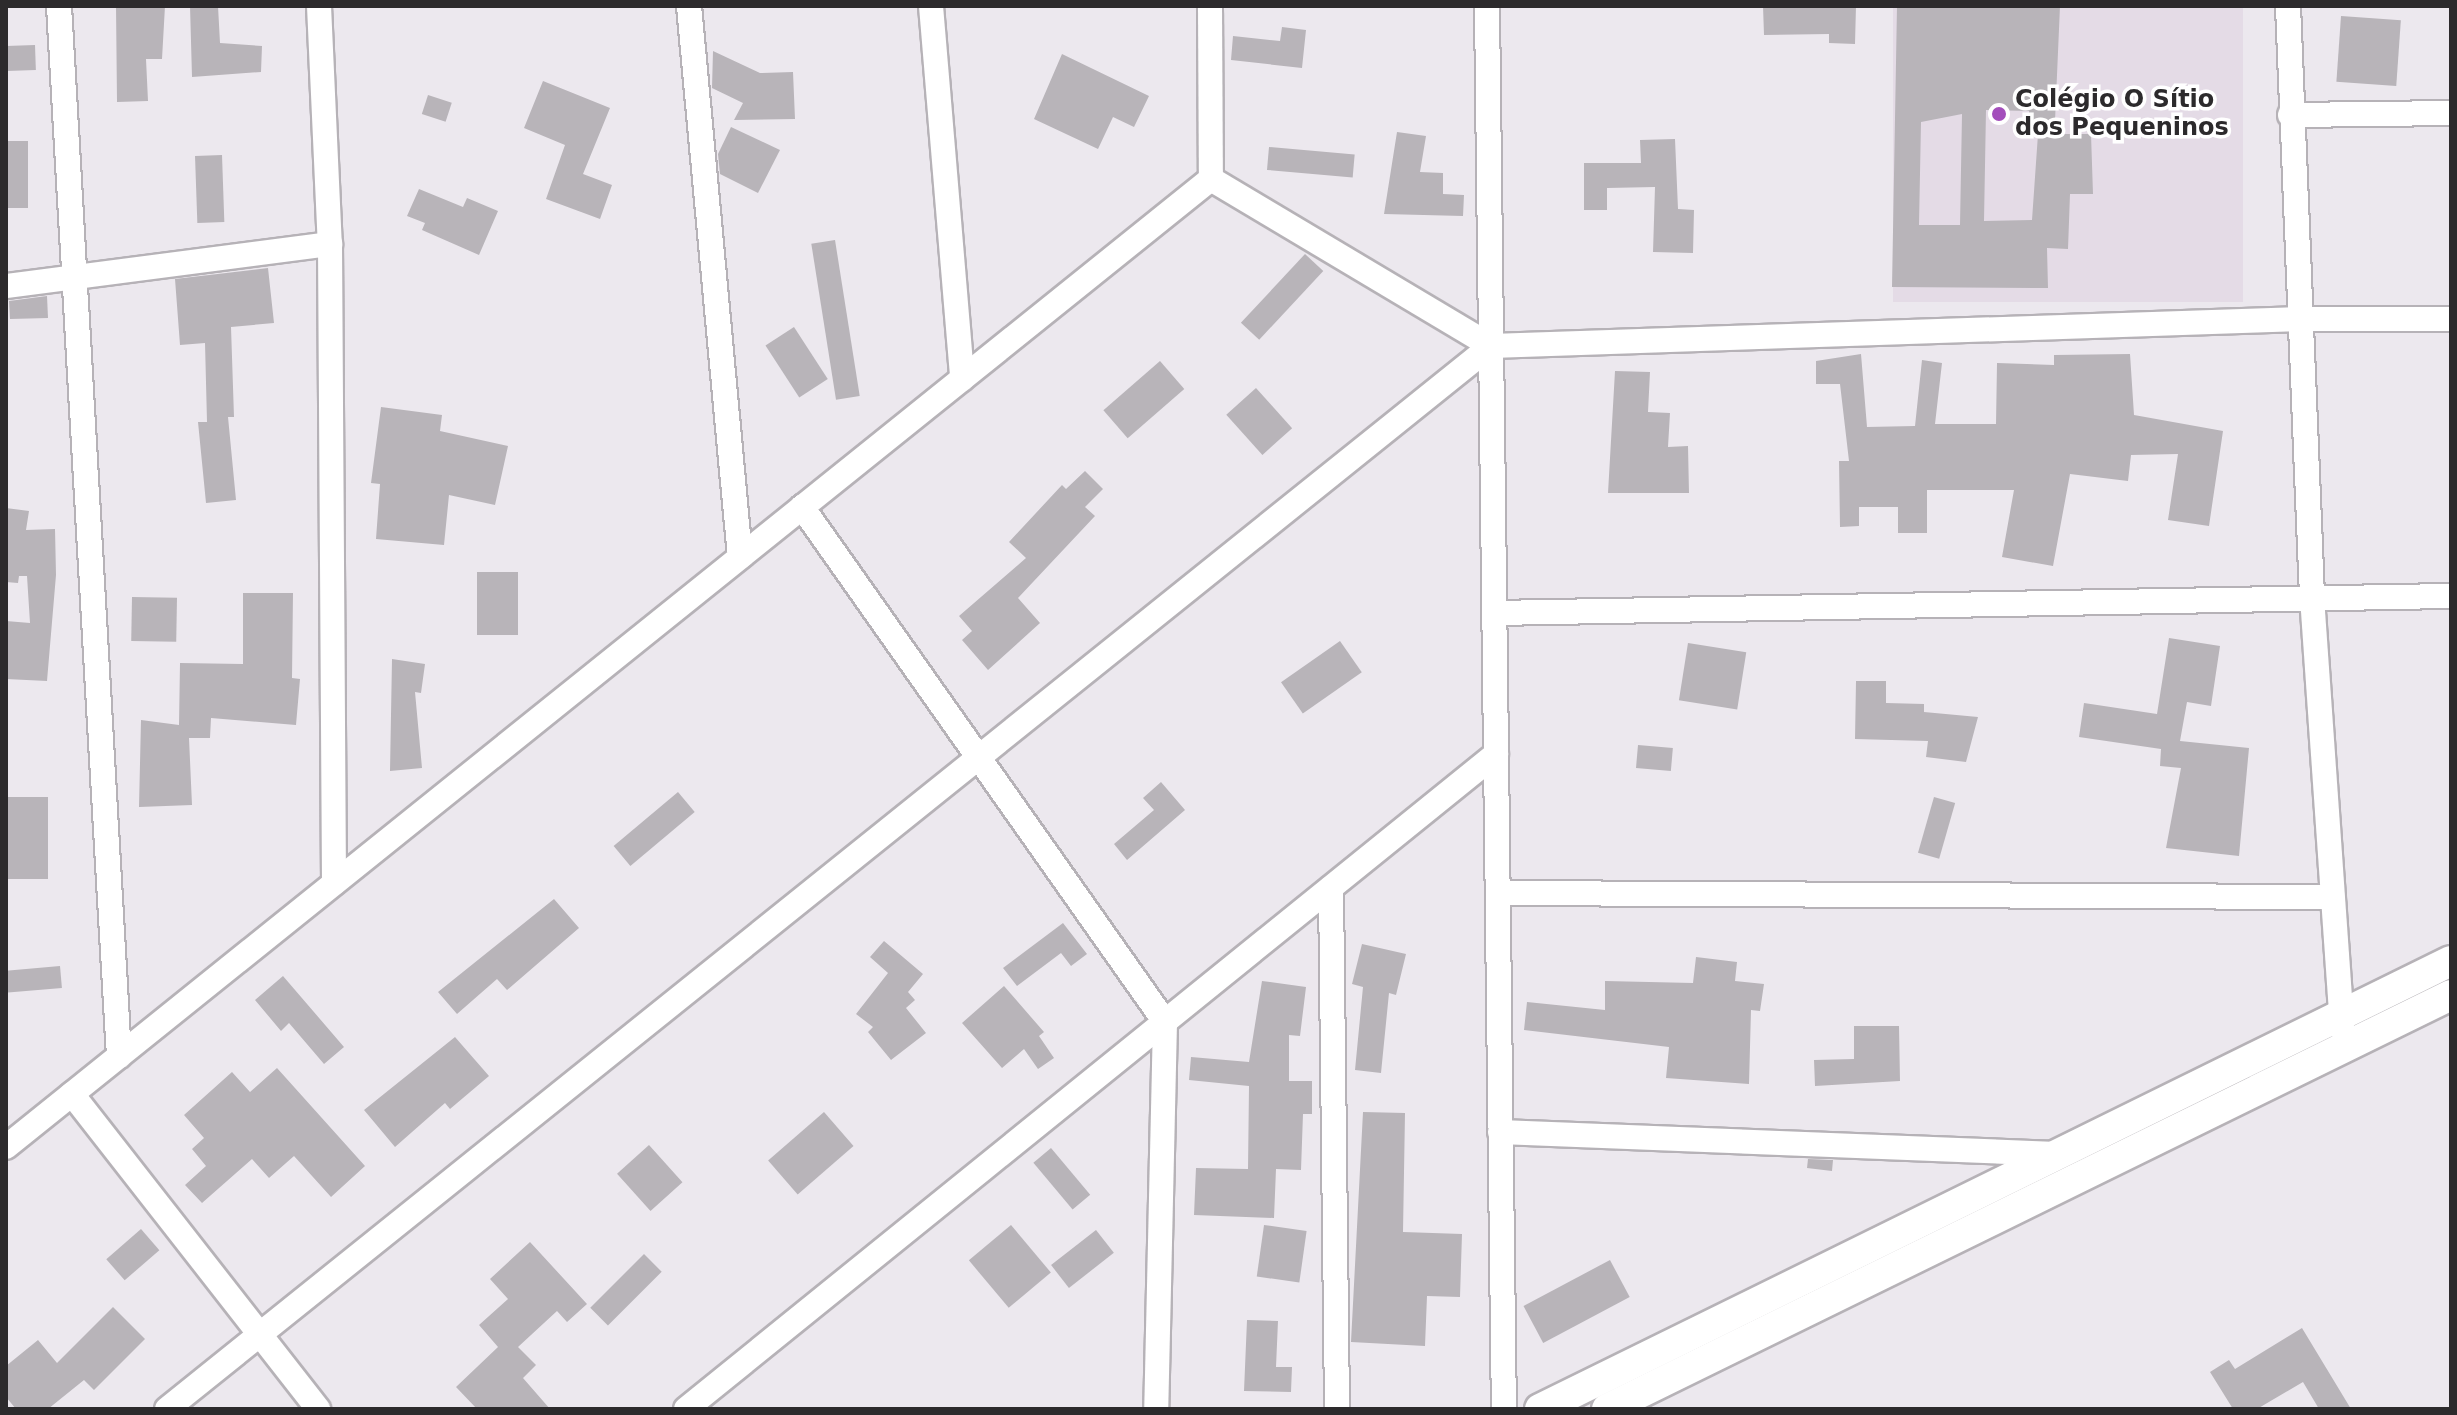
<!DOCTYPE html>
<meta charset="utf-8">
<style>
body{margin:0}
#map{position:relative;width:2457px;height:1415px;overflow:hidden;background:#ece8ee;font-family:"DejaVu Sans",sans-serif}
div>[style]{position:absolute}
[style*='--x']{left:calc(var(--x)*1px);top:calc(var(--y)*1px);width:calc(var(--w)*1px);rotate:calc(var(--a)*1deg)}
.built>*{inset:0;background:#e4dbe6;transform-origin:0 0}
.building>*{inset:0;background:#b8b4b9;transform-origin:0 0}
.roads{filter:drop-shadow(2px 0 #b6b2b7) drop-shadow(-2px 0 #b6b2b7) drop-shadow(0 2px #b6b2b7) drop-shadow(0 -2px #b6b2b7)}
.minor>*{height:24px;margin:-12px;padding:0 12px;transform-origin:12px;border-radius:12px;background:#fff}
.tertiary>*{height:30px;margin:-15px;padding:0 15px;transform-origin:15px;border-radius:15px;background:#fff}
.dots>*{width:22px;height:22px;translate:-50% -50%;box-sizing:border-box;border:4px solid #fff;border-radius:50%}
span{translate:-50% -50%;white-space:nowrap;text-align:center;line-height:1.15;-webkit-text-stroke:7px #fff;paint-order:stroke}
.poi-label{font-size:24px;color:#2c2a2c;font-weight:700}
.left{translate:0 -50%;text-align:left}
.frame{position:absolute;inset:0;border:8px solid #2c2a2c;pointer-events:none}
</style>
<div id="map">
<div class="built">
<div style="left:1893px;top:6px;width:350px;height:296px"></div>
</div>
<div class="building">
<div style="clip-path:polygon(116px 6px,165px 6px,162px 59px,146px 59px,148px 101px,117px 102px)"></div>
<div style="clip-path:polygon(190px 6px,218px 6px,220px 43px,262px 46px,261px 72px,192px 77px)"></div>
<div style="clip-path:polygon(1763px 6px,1856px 6px,1855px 44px,1829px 43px,1829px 34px,1764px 35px)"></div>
<div style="clip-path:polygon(evenodd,1897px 6px,2060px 6px,2055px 121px,2029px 120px,2029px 111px,1986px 110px,1984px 221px,2032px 220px,2038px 134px,2091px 134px,2093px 194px,2070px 194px,2068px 249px,2047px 248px,2048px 288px,1892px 287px,1897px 6px,1962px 114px,1960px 225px,1919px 225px,1921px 122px,1962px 114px)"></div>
<div style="left:2341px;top:16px;width:60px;height:66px;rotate:4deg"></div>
<div style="clip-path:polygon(1282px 27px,1306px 30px,1302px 68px,1231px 60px,1233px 36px,1280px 41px)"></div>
<div style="left:35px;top:45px;width:25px;height:29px;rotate:88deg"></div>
<div style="clip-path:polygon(713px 51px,760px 73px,793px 72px,795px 119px,734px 120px,743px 103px,712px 88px)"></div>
<div style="clip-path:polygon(1062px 54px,1149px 96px,1134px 127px,1113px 117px,1098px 149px,1034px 119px)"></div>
<div style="clip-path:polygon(543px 81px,610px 108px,583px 174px,612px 185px,600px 219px,546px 199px,565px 145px,524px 128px)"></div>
<div style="left:428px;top:95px;width:25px;height:20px;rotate:18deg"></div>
<div style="clip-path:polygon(731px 127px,780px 150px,758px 193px,720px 174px,718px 154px)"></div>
<div style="clip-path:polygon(1397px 132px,1426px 136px,1420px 172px,1443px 173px,1443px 194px,1464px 195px,1463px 216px,1384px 214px)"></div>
<div style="clip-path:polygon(1675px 139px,1678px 209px,1694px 210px,1693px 253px,1653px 252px,1655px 187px,1607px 188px,1607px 210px,1584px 210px,1584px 163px,1641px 163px,1640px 140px)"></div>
<div style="left:6px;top:141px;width:22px;height:67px"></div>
<div style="left:1269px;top:147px;width:86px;height:23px;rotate:5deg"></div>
<div style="left:222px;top:155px;width:67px;height:27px;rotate:88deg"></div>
<div style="clip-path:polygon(419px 189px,463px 207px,467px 198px,498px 211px,479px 255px,422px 230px,425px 223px,407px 216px)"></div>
<div style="left:835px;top:240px;width:158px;height:24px;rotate:81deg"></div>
<div style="left:1305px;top:254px;width:25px;height:94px;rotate:43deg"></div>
<div style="clip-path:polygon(268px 268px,274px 323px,231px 327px,234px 417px,228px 417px,236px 500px,206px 503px,198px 422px,207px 422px,205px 343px,180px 345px,175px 279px)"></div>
<div style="clip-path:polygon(47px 296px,48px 318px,10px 319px,9px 301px)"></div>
<div style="left:794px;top:327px;width:62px;height:34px;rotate:57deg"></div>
<div style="clip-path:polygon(1861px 354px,1867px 427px,1915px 426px,1922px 360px,1942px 363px,1935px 424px,1996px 424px,1997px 363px,2054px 365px,2054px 355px,2130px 354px,2134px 415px,2223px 431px,2209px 526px,2168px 520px,2178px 454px,2131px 455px,2128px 481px,2070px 474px,2053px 566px,2002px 557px,2014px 490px,1927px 490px,1927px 533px,1898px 533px,1898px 507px,1859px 507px,1859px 526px,1840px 527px,1839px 461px,1849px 461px,1840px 384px,1816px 384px,1816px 361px)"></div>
<div style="left:1160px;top:361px;width:37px;height:75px;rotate:49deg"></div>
<div style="clip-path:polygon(1615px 371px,1650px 372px,1648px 412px,1670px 413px,1668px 447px,1688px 446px,1689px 493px,1608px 493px)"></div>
<div style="left:1256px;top:388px;width:54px;height:40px;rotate:48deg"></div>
<div style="clip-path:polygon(381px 407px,442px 415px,440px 431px,508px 446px,495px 505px,449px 495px,444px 545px,376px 539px,380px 484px,371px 483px)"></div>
<div style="clip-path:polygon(1085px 471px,1103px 489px,1085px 507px,1095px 516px,1018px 598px,1040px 623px,988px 670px,962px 640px,972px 631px,959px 616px,1026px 558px,1009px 542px,1062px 485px,1066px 489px)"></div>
<div style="clip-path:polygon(6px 508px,29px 511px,26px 530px,55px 529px,56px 575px,47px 681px,6px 679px,6px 621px,30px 623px,27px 576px,19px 576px,18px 583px,6px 582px)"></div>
<div style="left:477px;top:572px;width:41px;height:63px"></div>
<div style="clip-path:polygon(243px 593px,293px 593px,292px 678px,300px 679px,296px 725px,211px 718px,210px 738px,189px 738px,192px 805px,139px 807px,141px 720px,179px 725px,180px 663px,243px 664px)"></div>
<div style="left:132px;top:597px;width:45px;height:44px;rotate:1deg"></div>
<div style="clip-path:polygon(2169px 638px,2220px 646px,2211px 706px,2187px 702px,2180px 741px,2249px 748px,2239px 856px,2166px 848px,2181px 768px,2160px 766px,2161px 749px,2079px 737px,2084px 703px,2157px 714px)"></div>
<div style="left:1340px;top:641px;width:38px;height:72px;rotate:55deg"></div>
<div style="left:1688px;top:643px;width:59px;height:58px;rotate:9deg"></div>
<div style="clip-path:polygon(392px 659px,425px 664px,421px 693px,415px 692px,422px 768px,390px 771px)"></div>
<div style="clip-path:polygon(1856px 681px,1886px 681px,1886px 703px,1924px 704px,1924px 712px,1978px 717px,1966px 762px,1926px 757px,1928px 741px,1855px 739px)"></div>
<div style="left:1638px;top:745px;width:35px;height:23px;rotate:5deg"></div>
<div style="clip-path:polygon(1161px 782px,1185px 810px,1127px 860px,1114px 844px,1154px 810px,1143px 798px)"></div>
<div style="left:678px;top:792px;width:26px;height:84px;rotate:50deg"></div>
<div style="left:6px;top:797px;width:42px;height:82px"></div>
<div style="left:1934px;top:797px;width:22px;height:58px;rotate:16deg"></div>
<div style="clip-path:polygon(554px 899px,579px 928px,507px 990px,497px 979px,457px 1014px,438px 992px)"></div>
<div style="clip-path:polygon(1063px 923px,1087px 954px,1071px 966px,1061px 953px,1017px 986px,1003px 968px)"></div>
<div style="clip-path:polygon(884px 941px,923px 974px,908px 992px,915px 1000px,906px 1008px,926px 1033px,891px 1060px,868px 1032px,873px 1027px,856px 1014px,888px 973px,870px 957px)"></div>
<div style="clip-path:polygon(1362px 944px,1406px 954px,1396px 995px,1389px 993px,1381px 1073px,1355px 1070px,1363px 987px,1352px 984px)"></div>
<div style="clip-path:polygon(1696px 957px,1737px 962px,1735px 981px,1764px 984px,1760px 1011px,1751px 1010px,1749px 1084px,1666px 1078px,1669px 1047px,1524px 1030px,1527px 1002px,1605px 1010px,1605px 981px,1693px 983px)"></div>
<div style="left:60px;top:966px;width:22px;height:54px;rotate:85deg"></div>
<div style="clip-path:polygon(283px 976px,344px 1047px,324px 1064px,289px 1023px,281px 1031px,255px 1000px)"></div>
<div style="clip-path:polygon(1262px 981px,1306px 987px,1300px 1036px,1289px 1035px,1289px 1081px,1312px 1081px,1312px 1114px,1303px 1114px,1301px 1170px,1276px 1169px,1274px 1218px,1194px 1215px,1196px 1168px,1248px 1169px,1249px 1086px,1189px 1080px,1191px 1057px,1249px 1062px)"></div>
<div style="clip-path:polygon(1004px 986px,1044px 1032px,1039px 1036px,1054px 1058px,1038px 1069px,1024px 1049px,1002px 1068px,962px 1023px)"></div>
<div style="clip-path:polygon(1854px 1026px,1899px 1026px,1900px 1081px,1815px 1086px,1814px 1060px,1854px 1059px)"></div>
<div style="clip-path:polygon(455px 1037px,489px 1076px,450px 1109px,445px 1103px,395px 1147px,364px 1110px)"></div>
<div style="clip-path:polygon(277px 1068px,365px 1166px,331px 1197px,294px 1156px,269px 1178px,252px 1159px,202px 1203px,185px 1185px,206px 1166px,192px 1149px,204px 1138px,184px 1115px,232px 1072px,250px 1092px)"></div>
<div style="left:824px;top:1112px;width:45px;height:74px;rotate:49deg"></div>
<div style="clip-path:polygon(1363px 1112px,1405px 1113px,1403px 1232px,1462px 1234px,1460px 1297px,1427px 1296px,1425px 1346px,1351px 1342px)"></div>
<div style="left:649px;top:1145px;width:50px;height:43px;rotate:48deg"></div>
<div style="left:1051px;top:1148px;width:61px;height:23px;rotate:50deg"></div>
<div style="clip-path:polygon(1808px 1159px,1833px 1160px,1832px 1171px,1807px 1168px)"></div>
<div style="left:1011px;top:1225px;width:62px;height:55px;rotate:50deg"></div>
<div style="left:1264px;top:1225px;width:43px;height:52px;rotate:8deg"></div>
<div style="left:141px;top:1229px;width:28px;height:46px;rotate:49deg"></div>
<div style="left:1096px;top:1230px;width:29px;height:57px;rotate:52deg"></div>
<div style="clip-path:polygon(530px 1242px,587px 1304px,567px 1322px,557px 1311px,518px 1347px,536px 1365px,523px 1378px,550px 1409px,477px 1409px,456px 1387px,498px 1347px,479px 1325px,508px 1299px,490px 1279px)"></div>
<div style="left:644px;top:1254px;width:25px;height:76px;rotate:45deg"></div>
<div style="left:1610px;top:1260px;width:42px;height:98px;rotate:62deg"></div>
<div style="clip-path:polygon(113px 1307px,145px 1339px,94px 1390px,84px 1380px,48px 1409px,16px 1409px,6px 1397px,6px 1366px,38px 1340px,57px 1363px)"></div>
<div style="clip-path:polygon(1247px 1320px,1278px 1321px,1276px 1367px,1292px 1367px,1291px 1392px,1244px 1391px)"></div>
<div style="clip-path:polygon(2302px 1328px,2351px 1409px,2319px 1409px,2303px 1382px,2257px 1409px,2233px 1409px,2210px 1372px,2229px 1360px,2235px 1369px)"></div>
</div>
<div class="roads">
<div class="minor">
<div style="--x:59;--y:6;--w:1052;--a:86.73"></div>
<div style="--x:319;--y:6;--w:238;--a:87.4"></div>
<div style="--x:330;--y:244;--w:639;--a:89.64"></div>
<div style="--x:689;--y:6;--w:553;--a:84.71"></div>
<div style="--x:931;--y:6;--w:374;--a:85.2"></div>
<div style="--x:1210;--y:6;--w:173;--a:89.7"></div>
<div style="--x:1487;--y:6;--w:1403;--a:89.31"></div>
<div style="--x:2288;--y:6;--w:591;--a:87.67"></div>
<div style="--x:2312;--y:597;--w:434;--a:86"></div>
<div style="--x:2290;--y:115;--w:161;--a:-0.7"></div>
<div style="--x:1211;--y:179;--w:326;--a:30.8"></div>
<div style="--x:1491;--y:346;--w:811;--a:-1.91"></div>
<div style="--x:2302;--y:319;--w:149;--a:0"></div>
<div style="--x:6;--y:286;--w:327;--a:-7.4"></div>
<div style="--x:802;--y:507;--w:630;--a:54.82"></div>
<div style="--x:1165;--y:1022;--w:387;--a:91.3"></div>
<div style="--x:1494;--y:613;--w:957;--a:-1.02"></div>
<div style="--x:1331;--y:888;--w:521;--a:89.34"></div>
<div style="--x:1498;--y:893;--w:832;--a:0.28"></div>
<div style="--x:72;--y:1094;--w:400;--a:52"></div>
<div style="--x:1500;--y:1132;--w:557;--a:2.26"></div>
<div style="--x:6;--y:1147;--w:1546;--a:-38.78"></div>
<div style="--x:167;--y:1409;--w:1698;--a:-38.76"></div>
<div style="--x:686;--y:1409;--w:1042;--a:-38.96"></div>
</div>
<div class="tertiary">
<div style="--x:1540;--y:1409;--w:1015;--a:-26.19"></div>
<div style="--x:1607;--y:1409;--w:940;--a:-26.13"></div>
</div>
</div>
<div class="dots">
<div style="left:1999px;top:114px;background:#a34ebb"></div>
</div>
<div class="poi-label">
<span class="left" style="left:2015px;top:114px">Colégio O Sítio<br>dos Pequeninos</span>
</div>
<div class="frame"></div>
</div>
